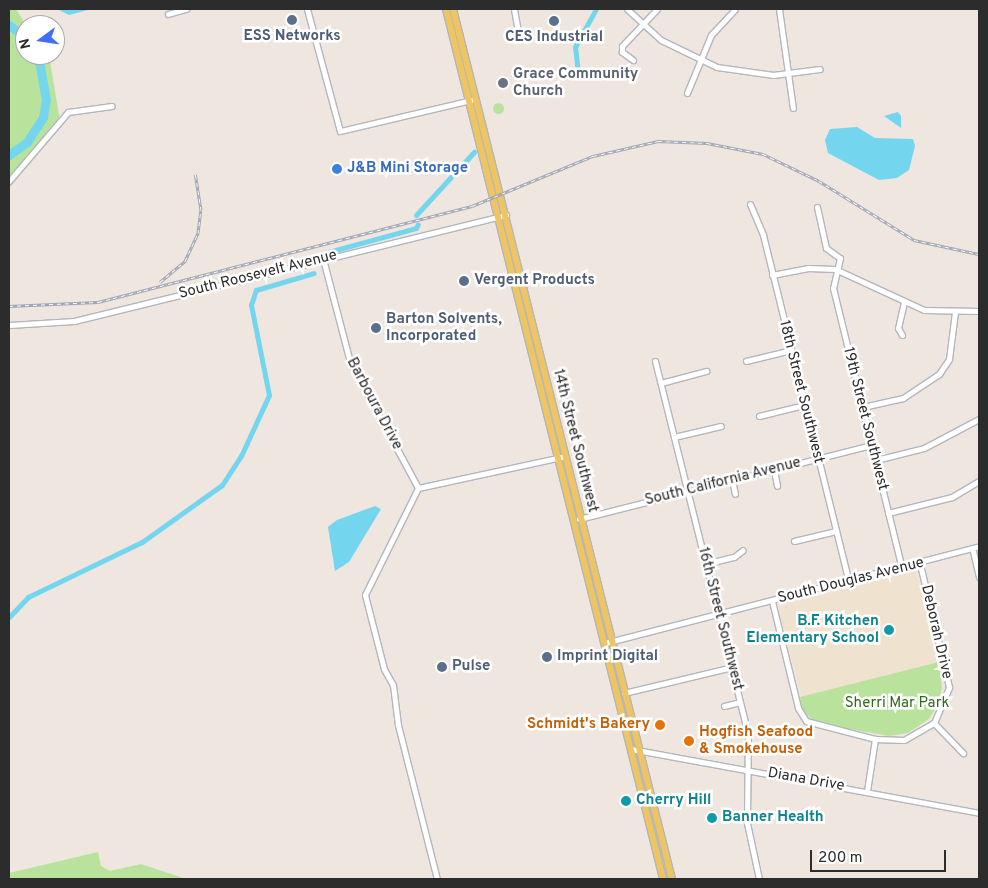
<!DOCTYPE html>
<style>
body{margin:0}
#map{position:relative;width:988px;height:888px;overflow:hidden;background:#eee6df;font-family:Overpass,sans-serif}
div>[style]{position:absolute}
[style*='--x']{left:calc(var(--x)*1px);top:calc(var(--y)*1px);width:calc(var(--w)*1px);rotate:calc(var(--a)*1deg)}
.education>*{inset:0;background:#efe2cf;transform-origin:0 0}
.green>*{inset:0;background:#b9e39c}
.round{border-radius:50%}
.water>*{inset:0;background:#74d6ee}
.canal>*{height:5px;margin:-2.5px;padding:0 2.5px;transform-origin:2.5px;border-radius:2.5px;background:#74d6ee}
.river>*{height:9px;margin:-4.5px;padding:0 4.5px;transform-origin:4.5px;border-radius:4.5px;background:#74d6ee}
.roads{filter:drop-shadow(1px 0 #b2b6bf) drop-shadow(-1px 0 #b2b6bf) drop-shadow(0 1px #b2b6bf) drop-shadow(0 -1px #b2b6bf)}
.minor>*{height:5px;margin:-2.5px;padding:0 2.5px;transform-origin:2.5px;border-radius:2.5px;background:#fff}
.major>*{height:6px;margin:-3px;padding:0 3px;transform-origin:3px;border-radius:3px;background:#efc562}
.rail>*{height:3px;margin-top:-1.5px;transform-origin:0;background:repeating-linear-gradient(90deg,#fff 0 4px,#a1a6b6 0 8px);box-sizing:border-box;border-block:1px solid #a1a6b6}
.dots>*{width:14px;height:14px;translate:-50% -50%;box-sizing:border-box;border:2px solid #fff;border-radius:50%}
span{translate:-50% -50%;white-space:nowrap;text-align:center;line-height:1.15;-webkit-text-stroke:5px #fff;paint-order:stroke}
.service-label{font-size:15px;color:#4e5e75;font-weight:700}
.left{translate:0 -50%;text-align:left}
.worship-label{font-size:15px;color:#5b616d;font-weight:700}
.shop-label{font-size:15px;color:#366cbe;font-weight:700}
.street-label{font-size:15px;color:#2c2c2c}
.culture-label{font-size:15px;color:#0d838f;font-weight:700}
.right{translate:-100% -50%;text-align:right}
.park-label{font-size:15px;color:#316a1c}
.food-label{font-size:15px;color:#c56008;font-weight:700}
.frame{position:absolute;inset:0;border:10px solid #2c2c2c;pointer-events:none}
.north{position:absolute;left:15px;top:15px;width:50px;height:50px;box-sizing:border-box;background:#fff;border:1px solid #ababab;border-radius:50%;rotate:256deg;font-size:14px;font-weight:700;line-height:20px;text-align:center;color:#2c2c2c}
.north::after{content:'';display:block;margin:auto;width:18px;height:22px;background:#4170f8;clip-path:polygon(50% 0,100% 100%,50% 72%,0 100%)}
.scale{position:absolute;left:810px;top:850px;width:136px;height:22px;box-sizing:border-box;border:2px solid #2c2c2c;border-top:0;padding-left:6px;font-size:15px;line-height:18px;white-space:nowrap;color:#2c2c2c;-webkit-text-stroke:4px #fff;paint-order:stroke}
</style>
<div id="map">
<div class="education">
<div style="left:915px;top:570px;width:95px;height:142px;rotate:75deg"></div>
</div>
<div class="green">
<div style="clip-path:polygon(9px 9px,16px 9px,26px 25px,25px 55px,49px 55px,61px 127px,9px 188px)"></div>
<div class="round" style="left:492.5px;top:102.5px;width:11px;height:11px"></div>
<div style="clip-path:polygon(939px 662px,942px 688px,938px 705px,929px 719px,908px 733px,889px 736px,816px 723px,803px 711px,800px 697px)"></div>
<div style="clip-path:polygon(98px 852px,101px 866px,110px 871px,141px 864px,186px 879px,9px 879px,9px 873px)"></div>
</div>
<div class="water">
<div style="clip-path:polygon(57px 9px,92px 9px,69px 15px)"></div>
<div style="clip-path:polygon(898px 112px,901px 116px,901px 128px,884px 116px)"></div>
<div style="clip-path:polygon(857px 127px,875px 138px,913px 139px,915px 146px,909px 170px,897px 178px,879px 180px,828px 153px,825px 140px,830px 129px)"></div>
<div style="clip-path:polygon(375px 506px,381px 509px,349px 562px,335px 571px,328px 527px,337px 520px)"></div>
</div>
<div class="canal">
<div style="--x:578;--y:74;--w:27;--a:-96"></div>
<div style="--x:575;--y:47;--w:43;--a:-61.1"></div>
<div style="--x:416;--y:215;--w:86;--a:-47.4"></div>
<div style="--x:321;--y:254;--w:98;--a:-15.3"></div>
<div style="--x:416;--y:228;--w:4;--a:-63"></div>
<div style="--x:9;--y:617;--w:28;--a:-46"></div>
<div style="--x:28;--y:597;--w:127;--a:-25.8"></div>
<div style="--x:142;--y:542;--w:98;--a:-35.5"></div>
<div style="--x:222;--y:485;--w:35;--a:-57"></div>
<div style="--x:241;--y:456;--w:67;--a:-65.3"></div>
<div style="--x:269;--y:395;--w:92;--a:-101.3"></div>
<div style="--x:251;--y:305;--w:16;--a:-72"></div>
<div style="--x:256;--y:290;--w:60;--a:-16.3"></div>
</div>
<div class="river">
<div style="--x:9;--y:25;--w:20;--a:37"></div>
<div style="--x:9;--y:155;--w:22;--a:-36"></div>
<div style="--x:27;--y:142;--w:30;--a:-57"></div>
<div style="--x:43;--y:117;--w:17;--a:-80"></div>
<div style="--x:46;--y:100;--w:46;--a:-100.1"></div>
</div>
<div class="roads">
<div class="minor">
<div style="--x:307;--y:9;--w:126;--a:74.9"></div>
<div style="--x:340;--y:131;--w:135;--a:-13.3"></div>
<div style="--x:514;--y:9;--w:22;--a:80"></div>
<div style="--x:627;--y:9;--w:46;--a:42.4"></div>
<div style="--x:661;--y:40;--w:62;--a:25.7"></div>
<div style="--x:717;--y:67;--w:57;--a:8.1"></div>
<div style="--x:773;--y:75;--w:47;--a:-7.3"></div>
<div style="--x:779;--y:9;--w:100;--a:82"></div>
<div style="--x:168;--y:14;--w:19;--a:-16"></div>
<div style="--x:633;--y:60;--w:14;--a:-144"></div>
<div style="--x:622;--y:52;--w:6;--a:-90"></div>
<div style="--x:622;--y:46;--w:51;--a:-46.6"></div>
<div style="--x:687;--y:93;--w:63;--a:-67.5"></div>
<div style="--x:711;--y:35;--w:35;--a:-47"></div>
<div style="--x:9;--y:181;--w:91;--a:-49.5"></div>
<div style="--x:68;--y:112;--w:44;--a:-7.8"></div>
<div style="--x:750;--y:204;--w:34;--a:67"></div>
<div style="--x:763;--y:235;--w:357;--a:76.1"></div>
<div style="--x:817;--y:207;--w:42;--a:77.6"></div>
<div style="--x:826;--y:248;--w:17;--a:36"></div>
<div style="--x:840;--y:258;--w:31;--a:103"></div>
<div style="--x:833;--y:288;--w:288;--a:76.2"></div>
<div style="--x:323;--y:259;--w:106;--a:75.3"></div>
<div style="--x:350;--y:362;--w:143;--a:61.6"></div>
<div style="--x:772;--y:275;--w:37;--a:-11"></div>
<div style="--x:808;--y:268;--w:27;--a:2"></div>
<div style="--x:835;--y:269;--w:98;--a:24.7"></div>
<div style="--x:924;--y:310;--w:55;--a:1"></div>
<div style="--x:9;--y:325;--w:65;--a:-3.5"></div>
<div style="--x:74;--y:321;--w:445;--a:-13.8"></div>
<div style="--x:902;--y:335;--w:8;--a:-120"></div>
<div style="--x:898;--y:328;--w:26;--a:-77"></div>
<div style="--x:655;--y:361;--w:385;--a:76"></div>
<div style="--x:748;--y:735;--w:88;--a:90.7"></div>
<div style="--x:747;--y:823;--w:57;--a:77.9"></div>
<div style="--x:746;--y:361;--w:46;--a:-13.7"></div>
<div style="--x:661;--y:383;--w:47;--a:-14.9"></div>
<div style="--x:863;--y:407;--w:41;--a:-12.7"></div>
<div style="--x:903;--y:398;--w:43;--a:-33.7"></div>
<div style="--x:939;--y:374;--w:18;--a:-56"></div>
<div style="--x:949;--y:359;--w:47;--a:-82.7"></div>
<div style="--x:759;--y:416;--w:46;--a:-13.7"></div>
<div style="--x:674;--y:437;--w:48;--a:-13.2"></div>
<div style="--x:876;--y:460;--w:49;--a:-14"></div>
<div style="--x:924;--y:448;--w:62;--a:-27.8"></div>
<div style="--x:774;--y:470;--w:16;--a:79"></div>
<div style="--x:732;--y:480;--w:14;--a:78"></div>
<div style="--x:418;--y:488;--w:119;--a:116.4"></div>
<div style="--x:365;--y:595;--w:76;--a:75.6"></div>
<div style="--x:384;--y:669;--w:18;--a:61"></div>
<div style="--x:393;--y:685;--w:40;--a:82.9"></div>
<div style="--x:398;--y:725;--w:159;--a:75.8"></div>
<div style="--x:418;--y:488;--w:151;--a:-12.2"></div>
<div style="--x:888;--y:513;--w:66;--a:-14"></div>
<div style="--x:952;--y:497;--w:31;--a:-31"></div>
<div style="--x:579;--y:519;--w:302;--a:-14.2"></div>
<div style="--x:794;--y:541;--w:43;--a:-13.4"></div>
<div style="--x:973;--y:551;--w:27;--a:77"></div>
<div style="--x:705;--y:564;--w:30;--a:-14"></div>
<div style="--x:734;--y:557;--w:11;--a:-38"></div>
<div style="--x:772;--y:601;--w:110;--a:76.3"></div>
<div style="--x:798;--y:708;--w:15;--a:58"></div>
<div style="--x:806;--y:721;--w:71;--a:14.6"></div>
<div style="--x:875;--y:739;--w:29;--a:2"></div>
<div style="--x:904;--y:740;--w:34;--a:-30"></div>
<div style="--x:934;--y:723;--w:39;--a:-67"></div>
<div style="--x:949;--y:687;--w:126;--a:-103.3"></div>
<div style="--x:605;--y:643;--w:386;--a:-14.5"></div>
<div style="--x:624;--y:693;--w:111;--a:-13.5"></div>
<div style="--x:724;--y:706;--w:16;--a:-14"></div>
<div style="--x:934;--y:723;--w:42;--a:46"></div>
<div style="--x:631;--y:749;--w:354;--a:10.4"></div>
<div style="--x:867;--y:791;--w:53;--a:-81.3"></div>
</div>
<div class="major">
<div style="--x:446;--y:9;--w:897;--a:75.99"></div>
<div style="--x:453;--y:9;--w:897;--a:75.87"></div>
</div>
</div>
<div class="rail">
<div style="--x:160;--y:282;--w:33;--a:-40"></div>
<div style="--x:185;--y:261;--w:31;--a:-65"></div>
<div style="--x:198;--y:233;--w:23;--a:-83"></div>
<div style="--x:201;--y:210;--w:36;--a:-99"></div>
<div style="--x:9;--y:306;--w:89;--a:-2.6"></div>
<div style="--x:98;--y:302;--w:386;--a:-14.4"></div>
<div style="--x:472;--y:206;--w:131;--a:-22.5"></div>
<div style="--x:593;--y:156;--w:67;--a:-13"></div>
<div style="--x:658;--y:141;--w:49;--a:2.3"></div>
<div style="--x:707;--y:143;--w:57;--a:11.1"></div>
<div style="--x:763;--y:154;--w:62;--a:25.7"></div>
<div style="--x:819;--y:181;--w:112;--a:31.8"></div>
<div style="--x:914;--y:240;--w:66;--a:12.2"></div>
</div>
<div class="dots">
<div style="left:292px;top:20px;background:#5c6f8a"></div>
<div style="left:554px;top:21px;background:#5c6f8a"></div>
<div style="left:503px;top:83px;background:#6b7280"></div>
<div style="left:337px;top:169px;background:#3f7fe0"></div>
<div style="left:464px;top:281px;background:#5c6f8a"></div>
<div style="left:376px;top:328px;background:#5c6f8a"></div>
<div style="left:889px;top:630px;background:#0f9aa8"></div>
<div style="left:547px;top:657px;background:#5c6f8a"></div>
<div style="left:442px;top:667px;background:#5c6f8a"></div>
<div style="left:660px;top:725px;background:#e8710a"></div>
<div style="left:689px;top:741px;background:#e8710a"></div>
<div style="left:626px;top:801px;background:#0f9aa8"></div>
<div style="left:712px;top:818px;background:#0f9aa8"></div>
</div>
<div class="service-label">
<span style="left:292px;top:37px">ESS Networks</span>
<span style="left:554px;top:38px">CES Industrial</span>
<span class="left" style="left:474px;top:281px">Vergent Products</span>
<span class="left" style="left:386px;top:328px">Barton Solvents,<br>Incorporated</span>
<span class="left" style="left:557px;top:657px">Imprint Digital</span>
<span class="left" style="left:452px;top:667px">Pulse</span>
</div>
<div class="worship-label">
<span class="left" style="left:513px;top:83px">Grace Community<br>Church</span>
</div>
<div class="shop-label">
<span class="left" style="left:347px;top:169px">J&amp;B Mini Storage</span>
</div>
<div class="street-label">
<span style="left:258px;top:275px;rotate:-14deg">South Roosevelt Avenue</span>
<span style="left:801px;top:392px;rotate:76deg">18th Street Southwest</span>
<span style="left:374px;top:404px;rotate:62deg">Barboura Drive</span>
<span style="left:865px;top:419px;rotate:76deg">19th Street Southwest</span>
<span style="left:575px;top:441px;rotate:76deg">14th Street Southwest</span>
<span style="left:723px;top:482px;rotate:-14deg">South California Avenue</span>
<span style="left:851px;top:581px;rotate:-14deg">South Douglas Avenue</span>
<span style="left:720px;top:619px;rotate:76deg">16th Street Southwest</span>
<span style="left:936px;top:632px;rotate:77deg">Deborah Drive</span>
<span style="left:806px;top:780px;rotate:10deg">Diana Drive</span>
</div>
<div class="culture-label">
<span class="right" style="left:879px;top:630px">B.F. Kitchen<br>Elementary School</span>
<span class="left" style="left:636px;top:801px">Cherry Hill</span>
<span class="left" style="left:722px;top:818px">Banner Health</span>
</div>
<div class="park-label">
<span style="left:897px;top:704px">Sherri Mar Park</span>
</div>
<div class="food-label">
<span class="right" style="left:650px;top:725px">Schmidt's Bakery</span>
<span class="left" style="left:699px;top:741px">Hogfish Seafood<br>&amp; Smokehouse</span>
</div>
<div class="frame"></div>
<div class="north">N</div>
<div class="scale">200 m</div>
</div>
